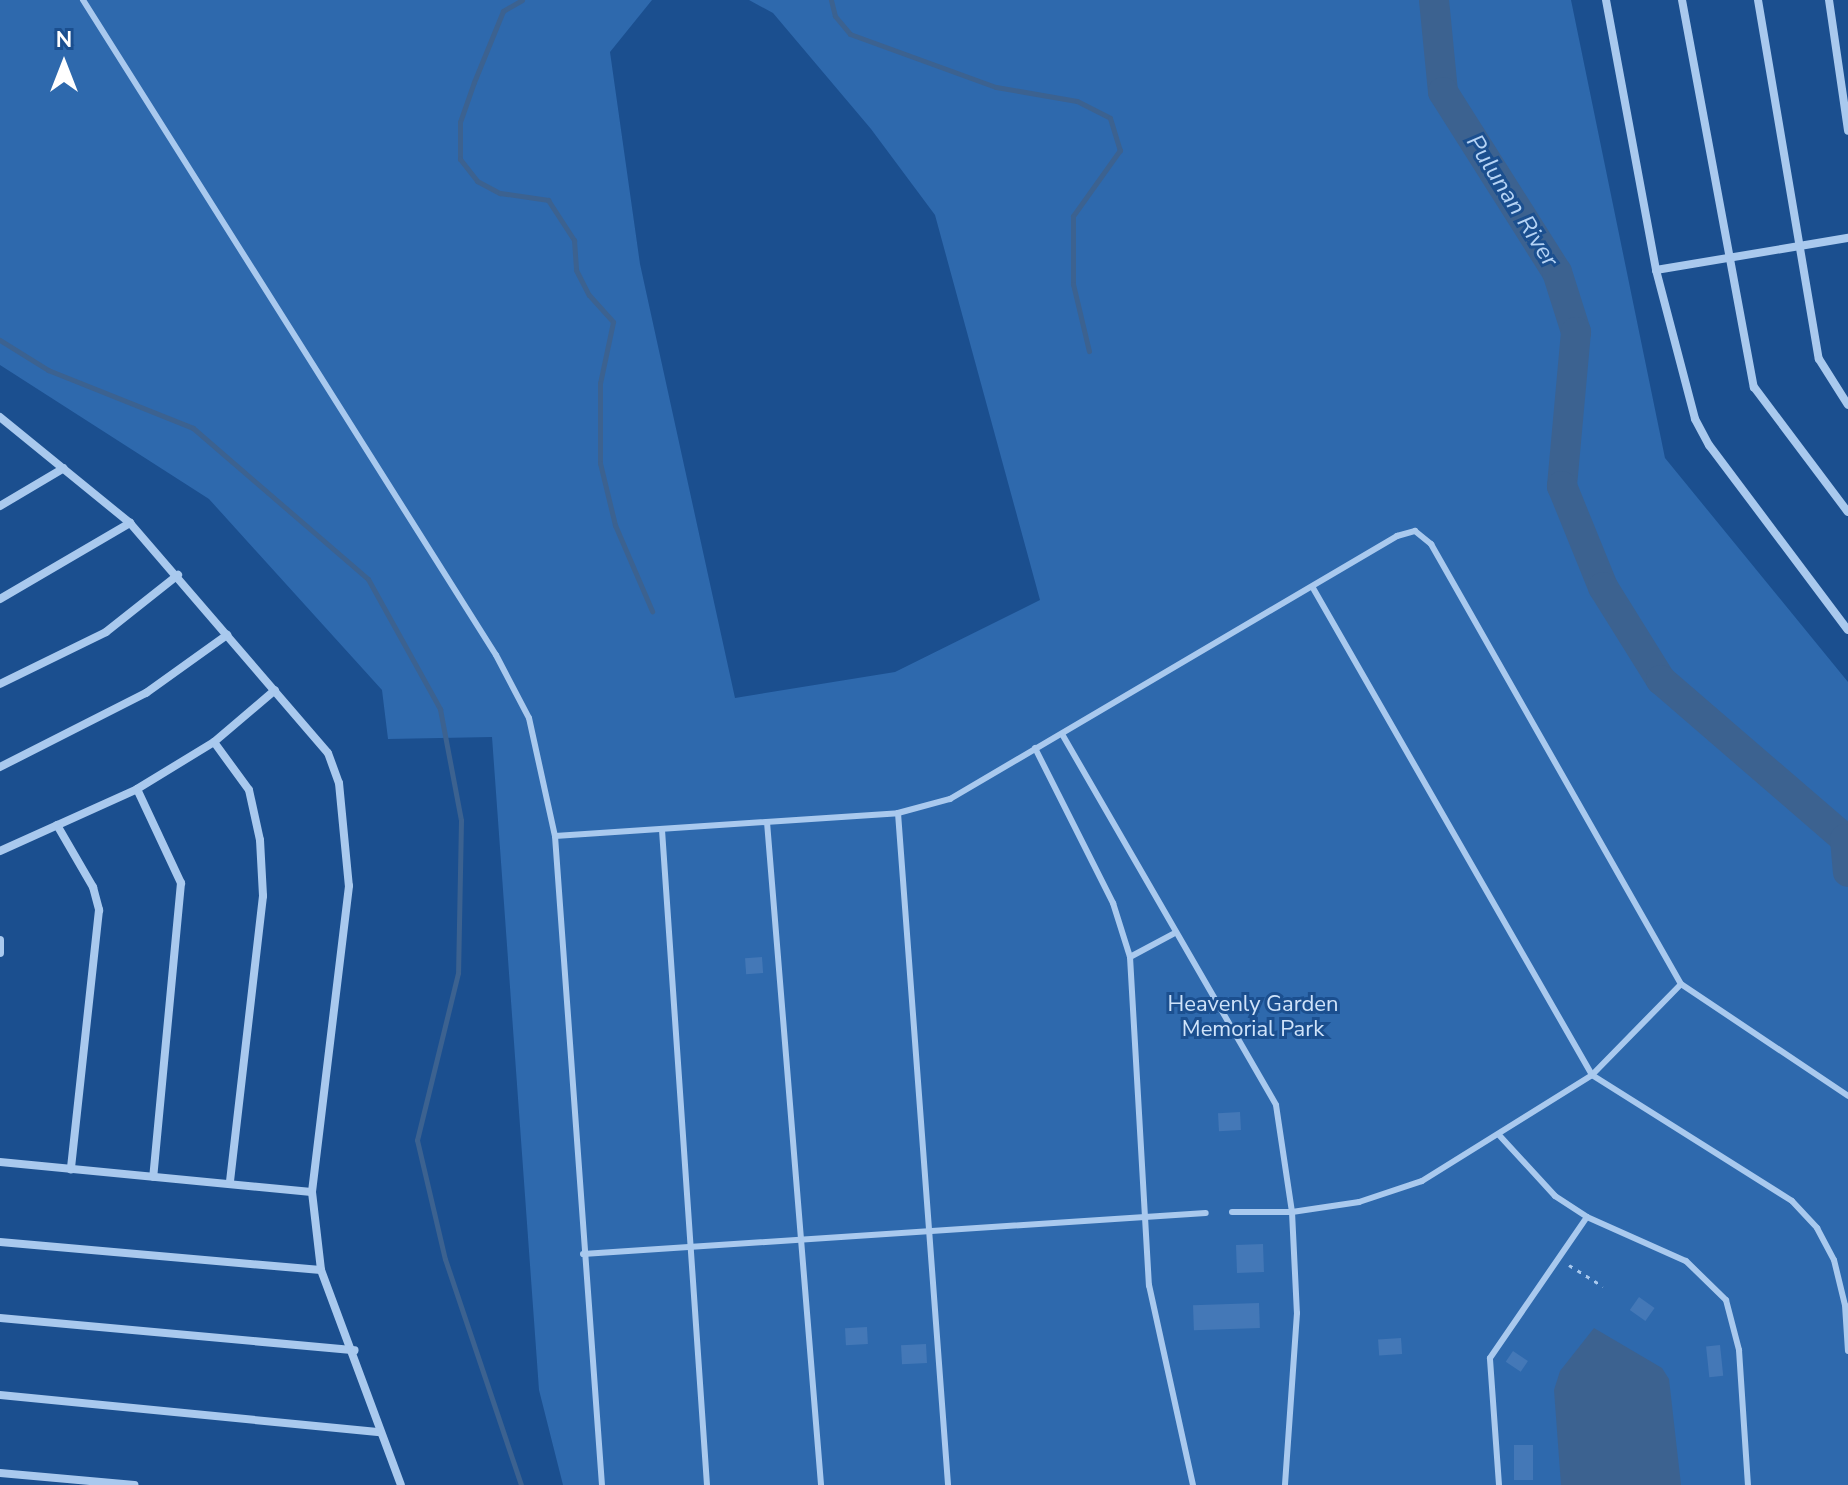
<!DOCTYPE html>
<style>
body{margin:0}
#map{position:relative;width:1848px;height:1485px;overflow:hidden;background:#1b4f8f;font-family:"Nunito Sans",sans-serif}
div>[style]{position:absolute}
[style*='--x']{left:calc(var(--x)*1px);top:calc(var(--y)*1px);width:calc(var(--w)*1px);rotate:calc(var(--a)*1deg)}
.green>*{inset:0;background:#2e69ad}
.water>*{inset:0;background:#3c6290}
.stream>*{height:5px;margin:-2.5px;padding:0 2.5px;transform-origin:2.5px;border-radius:2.5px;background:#3c6290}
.river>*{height:30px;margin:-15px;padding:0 15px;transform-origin:15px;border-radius:15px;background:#3c6290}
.building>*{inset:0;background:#4478b7;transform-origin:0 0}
.path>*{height:3px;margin-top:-1.5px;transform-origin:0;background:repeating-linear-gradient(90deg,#a9c9ee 0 4px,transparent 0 10px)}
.service>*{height:6px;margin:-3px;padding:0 3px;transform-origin:3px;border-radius:3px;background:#a9c9ee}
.minor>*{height:8px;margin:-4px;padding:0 4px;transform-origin:4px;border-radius:4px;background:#a9c9ee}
span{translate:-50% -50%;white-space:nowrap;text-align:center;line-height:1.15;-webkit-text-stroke:6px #1b4f8f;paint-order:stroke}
.park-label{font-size:22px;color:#cfe3fa}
.water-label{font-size:24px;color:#b5d3f5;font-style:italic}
.north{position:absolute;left:24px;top:24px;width:80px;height:80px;-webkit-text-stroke:6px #1b4f8f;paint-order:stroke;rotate:0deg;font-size:22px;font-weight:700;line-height:32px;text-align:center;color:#fff}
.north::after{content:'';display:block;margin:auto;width:28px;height:36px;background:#fff;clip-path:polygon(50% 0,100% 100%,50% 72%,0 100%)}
</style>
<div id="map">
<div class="green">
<div style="clip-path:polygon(0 0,652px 0,610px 52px,640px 264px,735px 698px,895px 672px,1040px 600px,935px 215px,871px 129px,773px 13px,749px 0,1571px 0,1665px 458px,1848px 682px,1848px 1485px,563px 1485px,539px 1390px,492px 737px,388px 739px,382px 690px,209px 499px,0 365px)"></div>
</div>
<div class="water">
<div style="clip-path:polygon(1594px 1328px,1662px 1368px,1669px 1379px,1681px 1485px,1561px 1485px,1554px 1390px,1560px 1371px)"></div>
</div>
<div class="stream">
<div style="--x:522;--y:0;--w:22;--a:150"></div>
<div style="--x:503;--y:11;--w:77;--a:112.2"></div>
<div style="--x:474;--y:82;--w:42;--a:109.3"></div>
<div style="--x:460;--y:122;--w:37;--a:90"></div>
<div style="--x:460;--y:159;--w:28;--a:52"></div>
<div style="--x:477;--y:181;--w:26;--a:28"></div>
<div style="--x:500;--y:193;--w:49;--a:8.3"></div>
<div style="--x:548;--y:200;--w:48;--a:57"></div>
<div style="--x:574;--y:240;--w:30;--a:86"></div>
<div style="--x:576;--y:270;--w:28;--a:63"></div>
<div style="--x:589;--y:295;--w:36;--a:48"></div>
<div style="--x:613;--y:322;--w:62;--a:102"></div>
<div style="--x:600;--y:383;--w:80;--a:90"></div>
<div style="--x:600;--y:463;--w:64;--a:76.4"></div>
<div style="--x:615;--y:525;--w:94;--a:66.7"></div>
<div style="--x:831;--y:0;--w:16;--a:76"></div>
<div style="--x:835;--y:16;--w:23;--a:50"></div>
<div style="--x:850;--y:34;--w:155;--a:20"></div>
<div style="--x:996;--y:87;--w:82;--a:9.8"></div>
<div style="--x:1077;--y:101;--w:37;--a:27"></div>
<div style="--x:1110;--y:118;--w:34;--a:73"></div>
<div style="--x:1120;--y:150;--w:81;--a:125.5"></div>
<div style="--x:1073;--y:216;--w:68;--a:90"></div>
<div style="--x:1073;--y:284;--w:69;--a:76.6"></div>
<div style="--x:0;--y:340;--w:57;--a:32"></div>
<div style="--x:48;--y:370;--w:156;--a:21.8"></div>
<div style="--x:193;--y:428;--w:231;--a:40.8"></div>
<div style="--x:368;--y:579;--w:149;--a:61"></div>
<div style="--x:440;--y:709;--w:113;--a:79.3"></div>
<div style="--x:461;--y:820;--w:153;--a:91.1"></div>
<div style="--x:458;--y:973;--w:172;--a:103.8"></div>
<div style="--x:417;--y:1140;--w:122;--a:76.8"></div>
<div style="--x:445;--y:1259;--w:238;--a:71.4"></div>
</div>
<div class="river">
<div style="--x:1434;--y:0;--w:92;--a:84.4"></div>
<div style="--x:1443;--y:92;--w:213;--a:57.7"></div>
<div style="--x:1557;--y:272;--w:63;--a:72.4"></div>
<div style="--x:1576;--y:332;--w:155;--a:95.2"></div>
<div style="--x:1562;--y:486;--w:109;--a:67.9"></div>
<div style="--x:1603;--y:587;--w:110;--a:58.1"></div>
<div style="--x:1661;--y:680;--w:243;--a:40.8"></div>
<div style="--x:1845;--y:839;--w:33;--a:85"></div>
</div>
<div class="building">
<div style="left:762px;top:957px;width:16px;height:17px;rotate:86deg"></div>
<div style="left:1240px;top:1112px;width:18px;height:22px;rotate:87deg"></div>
<div style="left:1263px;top:1244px;width:28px;height:27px;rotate:88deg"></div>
<div style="left:1639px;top:1297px;width:19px;height:16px;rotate:35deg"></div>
<div style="left:1259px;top:1303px;width:25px;height:66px;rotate:88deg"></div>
<div style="left:867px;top:1327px;width:17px;height:22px;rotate:87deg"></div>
<div style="left:1401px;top:1338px;width:16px;height:23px;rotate:86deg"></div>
<div style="left:926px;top:1344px;width:19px;height:25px;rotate:87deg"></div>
<div style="left:1720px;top:1345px;width:31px;height:14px;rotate:84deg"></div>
<div style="left:1513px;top:1351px;width:18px;height:13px;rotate:34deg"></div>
<div style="left:1533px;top:1445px;width:35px;height:19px;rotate:90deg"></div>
</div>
<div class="path">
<div style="--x:1569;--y:1265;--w:40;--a:32"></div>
</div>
<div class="service">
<div style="--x:83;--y:0;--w:774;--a:57.77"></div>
<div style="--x:496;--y:655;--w:71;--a:62.4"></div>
<div style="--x:529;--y:718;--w:121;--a:77.6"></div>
<div style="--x:555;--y:836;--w:651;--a:85.86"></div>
<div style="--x:1313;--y:588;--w:561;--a:60.19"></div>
<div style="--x:1592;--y:1075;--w:236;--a:32.2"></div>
<div style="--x:1792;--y:1201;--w:37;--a:47"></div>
<div style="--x:1817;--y:1228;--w:36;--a:62"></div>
<div style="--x:1834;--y:1260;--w:46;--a:76.3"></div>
<div style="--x:1845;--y:1305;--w:46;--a:86.3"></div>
<div style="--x:1062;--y:734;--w:428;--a:60"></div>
<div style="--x:1276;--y:1105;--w:108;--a:81.5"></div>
<div style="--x:1292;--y:1212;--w:101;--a:87.2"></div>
<div style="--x:1297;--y:1313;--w:172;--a:94"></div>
<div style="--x:1035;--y:748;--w:174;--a:63.3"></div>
<div style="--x:1113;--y:903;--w:57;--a:72.5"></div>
<div style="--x:1130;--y:957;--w:329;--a:86.7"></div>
<div style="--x:1149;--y:1285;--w:205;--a:77.6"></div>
<div style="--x:898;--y:813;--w:674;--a:85.74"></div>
<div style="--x:767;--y:822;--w:665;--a:85.34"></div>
<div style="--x:662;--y:830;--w:657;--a:86.07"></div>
<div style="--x:555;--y:836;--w:344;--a:-3.8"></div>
<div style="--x:898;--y:813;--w:54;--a:-15.1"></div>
<div style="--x:950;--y:799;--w:519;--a:-30.47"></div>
<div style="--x:1397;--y:536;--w:19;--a:-16"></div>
<div style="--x:1415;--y:531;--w:21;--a:39"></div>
<div style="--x:1431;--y:544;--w:506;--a:60.4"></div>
<div style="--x:1681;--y:984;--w:201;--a:33.8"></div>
<div style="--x:1130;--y:957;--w:49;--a:-28.1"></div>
<div style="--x:1499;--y:1135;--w:83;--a:47.4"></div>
<div style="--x:1555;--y:1196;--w:38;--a:33"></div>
<div style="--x:1587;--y:1217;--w:108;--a:24"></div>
<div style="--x:1686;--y:1261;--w:56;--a:44.3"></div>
<div style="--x:1726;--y:1300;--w:52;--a:75.4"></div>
<div style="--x:1739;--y:1350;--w:135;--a:86.2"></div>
<div style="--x:1232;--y:1212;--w:60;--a:0"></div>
<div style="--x:1292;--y:1212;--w:68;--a:-8.5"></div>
<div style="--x:1359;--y:1202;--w:66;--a:-18.4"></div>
<div style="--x:1422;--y:1181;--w:200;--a:-31.9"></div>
<div style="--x:1592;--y:1075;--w:127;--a:-45.6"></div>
<div style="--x:583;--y:1254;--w:624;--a:-3.77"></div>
<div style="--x:1499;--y:1485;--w:127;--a:-94.1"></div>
<div style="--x:1490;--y:1358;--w:171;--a:-55.5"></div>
</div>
<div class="minor">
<div style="--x:1606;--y:0;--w:275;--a:79.5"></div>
<div style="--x:1656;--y:270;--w:154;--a:75.3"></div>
<div style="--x:1695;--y:419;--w:30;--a:62"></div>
<div style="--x:1709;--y:445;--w:231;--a:53.1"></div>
<div style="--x:1682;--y:0;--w:394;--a:79.5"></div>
<div style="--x:1754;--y:387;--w:156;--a:53.1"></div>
<div style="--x:1758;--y:0;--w:364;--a:80.4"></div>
<div style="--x:1819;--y:359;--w:54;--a:57.8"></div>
<div style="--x:1829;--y:0;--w:132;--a:81.7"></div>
<div style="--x:1656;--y:270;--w:195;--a:-9.5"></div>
<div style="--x:0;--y:417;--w:168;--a:39.2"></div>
<div style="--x:130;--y:523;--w:303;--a:49.3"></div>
<div style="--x:328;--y:753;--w:32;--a:70"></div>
<div style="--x:339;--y:783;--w:103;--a:84.5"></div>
<div style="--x:349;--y:886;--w:308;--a:96.9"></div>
<div style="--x:312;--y:1192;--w:79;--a:83.4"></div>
<div style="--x:321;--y:1270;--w:229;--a:69.6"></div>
<div style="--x:0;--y:506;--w:74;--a:-30.7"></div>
<div style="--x:0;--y:599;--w:151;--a:-30.3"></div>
<div style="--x:0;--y:684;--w:118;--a:-26.1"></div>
<div style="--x:106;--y:632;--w:92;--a:-38.4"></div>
<div style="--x:214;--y:742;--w:59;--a:53.9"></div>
<div style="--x:249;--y:790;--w:51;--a:77.6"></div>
<div style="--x:260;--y:840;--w:56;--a:86.9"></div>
<div style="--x:263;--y:896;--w:289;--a:96.6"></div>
<div style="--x:0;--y:767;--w:164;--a:-26.9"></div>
<div style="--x:146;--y:693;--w:100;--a:-35.6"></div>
<div style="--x:137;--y:789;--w:104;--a:64.9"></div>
<div style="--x:181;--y:883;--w:295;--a:95.4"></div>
<div style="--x:57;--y:825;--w:72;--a:59.9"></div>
<div style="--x:93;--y:887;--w:24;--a:75"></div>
<div style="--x:99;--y:910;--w:261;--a:96.2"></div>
<div style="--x:0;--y:851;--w:150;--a:-24.3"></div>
<div style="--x:137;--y:789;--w:90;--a:-31.4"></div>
<div style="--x:214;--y:742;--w:80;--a:-40.4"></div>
<div style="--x:0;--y:940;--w:13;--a:90"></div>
<div style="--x:0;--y:1162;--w:313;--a:5.5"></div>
<div style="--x:0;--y:1242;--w:322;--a:5"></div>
<div style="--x:0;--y:1318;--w:356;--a:5.2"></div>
<div style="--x:0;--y:1395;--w:382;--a:5.6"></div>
<div style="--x:0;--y:1473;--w:135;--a:5.1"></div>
</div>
<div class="park-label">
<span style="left:1253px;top:1017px">Heavenly Garden<br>Memorial Park</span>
</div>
<div class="water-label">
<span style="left:1512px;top:201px;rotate:58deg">Pulunan River</span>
</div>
<div class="north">N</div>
</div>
